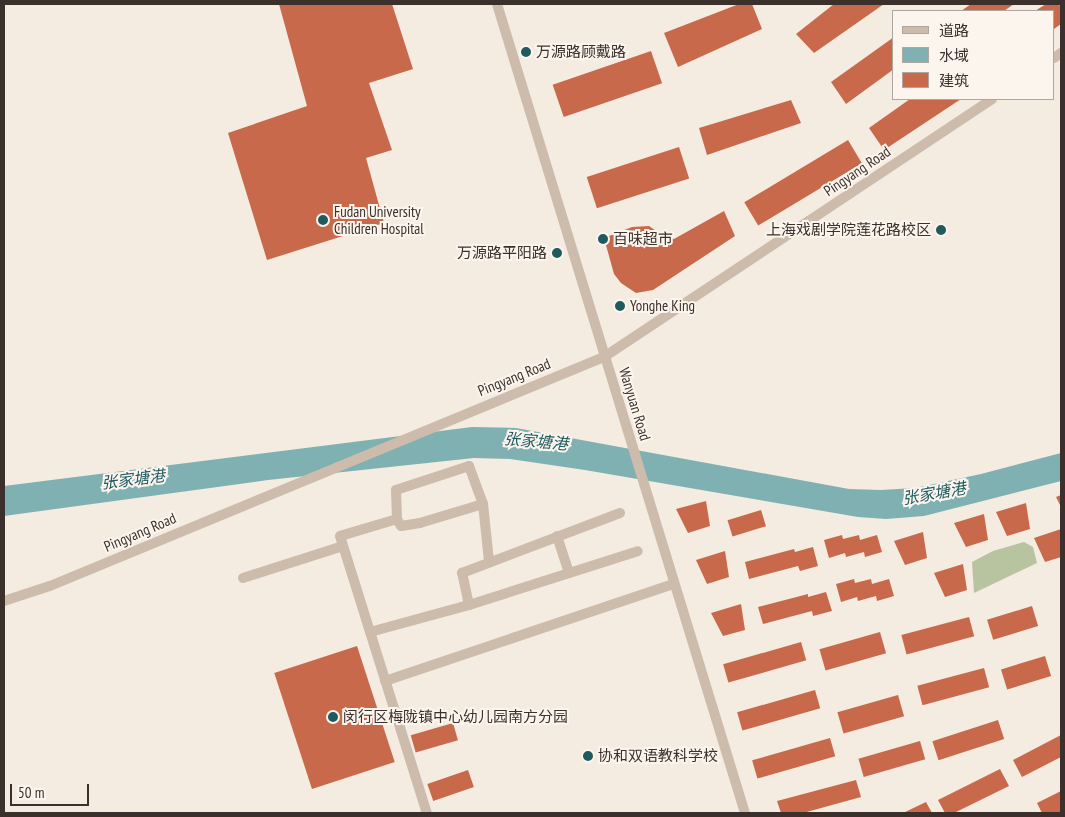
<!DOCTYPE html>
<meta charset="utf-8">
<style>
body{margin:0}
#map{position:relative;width:1065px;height:817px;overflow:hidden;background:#f4ebe1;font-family:"PT Sans Narrow","Noto Sans SC",sans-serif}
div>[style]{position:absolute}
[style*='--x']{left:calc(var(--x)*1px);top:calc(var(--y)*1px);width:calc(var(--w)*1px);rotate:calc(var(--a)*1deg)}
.green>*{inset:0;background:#b8c4a0}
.water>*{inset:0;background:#7fb0b2}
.building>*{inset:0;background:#c8694b;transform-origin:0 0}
.minor>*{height:10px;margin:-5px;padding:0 5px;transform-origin:5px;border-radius:5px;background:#cdbbac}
.dots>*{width:14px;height:14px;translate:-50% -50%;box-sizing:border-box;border:2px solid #fbf5ee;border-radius:50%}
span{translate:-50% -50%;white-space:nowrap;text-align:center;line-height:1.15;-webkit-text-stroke:4px #fbf5ee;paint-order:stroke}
.poi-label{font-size:15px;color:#3b302b}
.left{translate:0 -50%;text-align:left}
.right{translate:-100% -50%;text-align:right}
.street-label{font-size:15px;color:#3b302b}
.water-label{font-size:16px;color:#1f5a5e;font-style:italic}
.frame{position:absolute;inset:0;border:5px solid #3b302b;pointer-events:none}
.legend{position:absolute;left:892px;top:10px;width:162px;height:90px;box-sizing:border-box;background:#fbf5ee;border:1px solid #aea6a0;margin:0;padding:6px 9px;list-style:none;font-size:15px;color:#3b302b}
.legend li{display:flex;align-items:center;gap:10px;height:25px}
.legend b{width:25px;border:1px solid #aea6a0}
.scale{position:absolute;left:10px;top:784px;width:79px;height:22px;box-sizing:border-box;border:2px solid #3b302b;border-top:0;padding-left:6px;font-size:15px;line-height:18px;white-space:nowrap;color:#3b302b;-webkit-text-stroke:4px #fbf5ee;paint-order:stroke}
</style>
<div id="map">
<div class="green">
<div style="clip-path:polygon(1024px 542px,1033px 547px,1037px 563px,974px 593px,972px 562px,993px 551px)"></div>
</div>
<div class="water">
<div style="clip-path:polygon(472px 427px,516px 428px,849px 489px,881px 490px,915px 488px,981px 474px,1061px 453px,1061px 481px,924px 516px,886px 519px,858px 517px,585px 470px,510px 459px,474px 458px,268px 480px,4px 516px,4px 486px)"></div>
</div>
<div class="building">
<div style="clip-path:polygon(279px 4px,392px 4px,413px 69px,369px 83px,392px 150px,366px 158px,384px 223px,267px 260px,228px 133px,307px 106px)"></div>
<div style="clip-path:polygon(739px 4px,752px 4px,762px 29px,678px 67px,664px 33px)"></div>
<div style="clip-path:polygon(834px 4px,884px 4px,814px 53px,796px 34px)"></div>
<div style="clip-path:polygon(971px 4px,1014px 4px,1004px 11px,961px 11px)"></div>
<div style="clip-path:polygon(1046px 4px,1059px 4px,1061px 8px,1061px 24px,1054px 29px,1054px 11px,1035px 11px)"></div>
<div style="clip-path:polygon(894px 37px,894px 69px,846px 104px,831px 82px)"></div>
<div style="left:651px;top:51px;width:34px;height:104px;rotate:71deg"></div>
<div style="clip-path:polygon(910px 99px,961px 99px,884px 150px,869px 128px)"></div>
<div style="clip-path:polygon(791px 100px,801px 123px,707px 155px,699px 128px)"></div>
<div style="left:848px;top:140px;width:27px;height:121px;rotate:59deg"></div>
<div style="left:679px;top:147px;width:33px;height:97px;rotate:72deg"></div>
<div style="clip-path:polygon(724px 211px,735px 236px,653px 290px,636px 293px,621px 283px,614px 274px,604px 238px,632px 227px,649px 226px,666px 238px,674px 239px)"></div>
<div style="clip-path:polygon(1061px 495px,1061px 507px,1056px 497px)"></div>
<div style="clip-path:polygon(706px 501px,710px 526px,688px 533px,676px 509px)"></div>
<div style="clip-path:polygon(1026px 503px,1030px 529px,1007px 536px,996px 512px)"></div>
<div style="left:761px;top:510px;width:17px;height:35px;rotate:73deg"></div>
<div style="clip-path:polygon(984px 514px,988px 540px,966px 547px,954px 523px)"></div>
<div style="clip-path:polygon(1061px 529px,1061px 557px,1045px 562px,1034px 538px)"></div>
<div style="clip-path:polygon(923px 532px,927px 558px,905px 565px,894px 541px)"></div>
<div style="clip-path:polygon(842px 535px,843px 539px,859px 535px,860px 540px,877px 535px,882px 552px,865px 557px,864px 552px,846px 557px,845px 553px,829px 558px,824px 540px)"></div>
<div style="clip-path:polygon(813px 547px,818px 566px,800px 571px,798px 566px,749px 579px,745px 562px,794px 549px,795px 552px)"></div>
<div style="clip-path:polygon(725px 551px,729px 577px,707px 584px,696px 560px)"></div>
<div style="clip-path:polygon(963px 564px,967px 590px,945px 597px,934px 573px)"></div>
<div style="clip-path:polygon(854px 579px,855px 583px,871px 579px,872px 584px,889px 579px,894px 596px,877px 601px,876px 596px,858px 601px,857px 597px,841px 602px,836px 584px)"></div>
<div style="clip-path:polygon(826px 592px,832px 611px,813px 616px,812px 611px,763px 624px,758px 607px,808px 594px,808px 597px)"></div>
<div style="clip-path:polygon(741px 604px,745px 630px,723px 636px,711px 613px)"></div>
<div style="left:1032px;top:606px;width:21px;height:47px;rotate:73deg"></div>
<div style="left:969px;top:617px;width:20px;height:70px;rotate:75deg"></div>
<div style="left:880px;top:632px;width:22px;height:63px;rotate:74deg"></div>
<div style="left:801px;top:642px;width:19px;height:81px;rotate:74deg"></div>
<div style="left:357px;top:646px;width:122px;height:87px;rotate:72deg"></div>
<div style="left:1045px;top:656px;width:21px;height:46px;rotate:73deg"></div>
<div style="left:984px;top:668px;width:20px;height:69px;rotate:75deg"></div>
<div style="left:815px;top:690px;width:19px;height:81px;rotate:74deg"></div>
<div style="left:898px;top:695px;width:22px;height:63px;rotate:74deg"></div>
<div style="left:998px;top:720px;width:20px;height:69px;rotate:72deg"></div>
<div style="left:453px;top:723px;width:18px;height:44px;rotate:74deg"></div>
<div style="clip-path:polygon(1061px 735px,1061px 757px,1022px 777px,1013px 760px)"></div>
<div style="left:830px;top:738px;width:19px;height:81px;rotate:74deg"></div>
<div style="left:920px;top:741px;width:19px;height:64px;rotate:74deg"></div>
<div style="clip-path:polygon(1000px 769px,1009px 786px,954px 813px,945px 813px,938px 800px)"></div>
<div style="left:468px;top:770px;width:18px;height:43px;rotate:71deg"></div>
<div style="clip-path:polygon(856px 780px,861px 797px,803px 813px,781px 813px,777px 801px)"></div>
<div style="clip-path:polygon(1061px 791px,1061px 813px,1042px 813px,1037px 803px)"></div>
<div style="clip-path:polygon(926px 802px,932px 813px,903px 813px)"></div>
</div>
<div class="minor">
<div style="--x:497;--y:4;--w:846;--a:72.96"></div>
<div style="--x:1054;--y:58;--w:9;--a:-36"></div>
<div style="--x:469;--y:466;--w:40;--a:69.8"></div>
<div style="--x:483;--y:504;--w:66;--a:163.2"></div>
<div style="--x:420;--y:523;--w:19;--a:171"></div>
<div style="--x:401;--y:526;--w:8;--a:-120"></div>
<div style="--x:397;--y:519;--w:29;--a:-92"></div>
<div style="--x:396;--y:490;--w:77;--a:-18.2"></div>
<div style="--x:483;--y:504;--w:57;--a:84"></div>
<div style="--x:397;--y:519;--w:59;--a:163.4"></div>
<div style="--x:340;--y:536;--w:290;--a:72.6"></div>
<div style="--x:557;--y:536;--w:39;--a:72"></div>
<div style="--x:243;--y:578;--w:105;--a:-17.7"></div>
<div style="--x:4;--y:601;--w:48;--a:-18.1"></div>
<div style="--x:50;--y:586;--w:599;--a:-22.46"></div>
<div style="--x:604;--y:357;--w:466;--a:-33.6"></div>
<div style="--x:469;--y:605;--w:177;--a:-17.7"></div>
<div style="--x:370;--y:632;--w:103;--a:-15.3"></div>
<div style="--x:469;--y:605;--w:33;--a:-102"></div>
<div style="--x:462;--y:573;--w:169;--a:-20.8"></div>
<div style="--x:385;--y:681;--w:305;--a:-18.6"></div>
</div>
<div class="dots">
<div style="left:526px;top:52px;background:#1f5a5e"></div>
<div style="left:323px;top:220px;background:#1f5a5e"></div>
<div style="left:941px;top:230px;background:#1f5a5e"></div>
<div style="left:603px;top:239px;background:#1f5a5e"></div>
<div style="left:557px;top:253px;background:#1f5a5e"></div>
<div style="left:620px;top:306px;background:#1f5a5e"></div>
<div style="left:333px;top:717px;background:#1f5a5e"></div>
<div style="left:588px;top:756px;background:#1f5a5e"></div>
</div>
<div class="poi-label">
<span class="left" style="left:536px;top:52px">万源路顾戴路</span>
<span class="left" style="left:334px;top:220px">Fudan University<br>Children Hospital</span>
<span class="right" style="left:931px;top:230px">上海戏剧学院莲花路校区</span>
<span class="left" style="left:613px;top:239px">百味超市</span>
<span class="right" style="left:547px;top:253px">万源路平阳路</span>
<span class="left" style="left:630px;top:306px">Yonghe King</span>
<span class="left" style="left:343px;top:717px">闵行区梅陇镇中心幼儿园南方分园</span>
<span class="left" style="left:598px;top:756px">协和双语教科学校</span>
</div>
<div class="street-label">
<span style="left:857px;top:171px;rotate:-34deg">Pingyang Road</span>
<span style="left:514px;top:377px;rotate:-22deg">Pingyang Road</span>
<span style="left:635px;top:404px;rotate:73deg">Wanyuan Road</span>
<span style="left:140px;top:532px;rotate:-23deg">Pingyang Road</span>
</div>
<div class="water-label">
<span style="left:536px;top:441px;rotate:5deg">张家塘港</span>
<span style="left:133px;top:479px;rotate:-7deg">张家塘港</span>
<span style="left:934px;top:493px;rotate:-10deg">张家塘港</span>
</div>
<div class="frame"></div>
<ul class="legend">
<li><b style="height:6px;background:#cdbbac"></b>道路</li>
<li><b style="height:14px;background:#7fb0b2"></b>水域</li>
<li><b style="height:14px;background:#c8694b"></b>建筑</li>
</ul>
<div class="scale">50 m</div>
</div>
